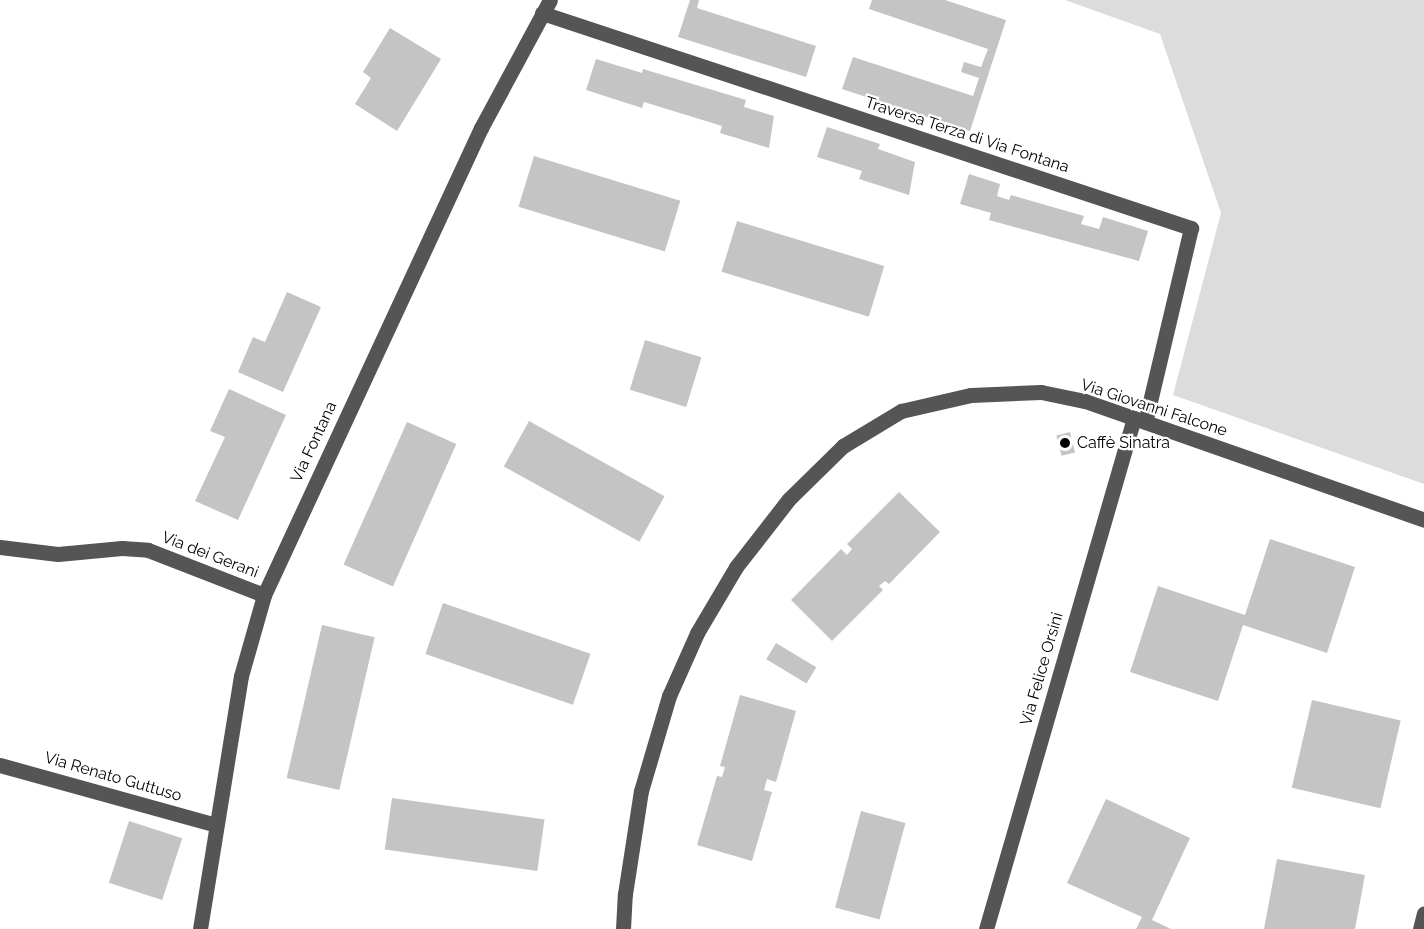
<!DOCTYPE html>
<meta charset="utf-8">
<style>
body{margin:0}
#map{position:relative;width:1424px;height:929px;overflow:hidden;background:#fff;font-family:Raleway,sans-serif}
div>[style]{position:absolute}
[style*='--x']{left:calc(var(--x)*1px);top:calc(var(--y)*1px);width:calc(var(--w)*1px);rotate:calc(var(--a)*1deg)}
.green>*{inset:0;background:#dcdcdc}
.building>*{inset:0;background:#c4c4c4;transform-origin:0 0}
.minor>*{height:15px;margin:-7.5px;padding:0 7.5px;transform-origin:7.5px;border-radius:7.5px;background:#555}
.dots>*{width:16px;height:16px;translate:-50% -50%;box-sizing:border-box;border:3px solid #fff;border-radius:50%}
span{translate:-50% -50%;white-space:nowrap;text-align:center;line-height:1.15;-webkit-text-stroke:4.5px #fff;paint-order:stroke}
.street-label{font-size:16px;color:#000}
.poi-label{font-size:16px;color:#000}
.left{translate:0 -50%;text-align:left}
</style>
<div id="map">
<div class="green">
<div style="clip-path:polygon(1065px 0,1424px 0,1424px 484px,1173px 395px,1221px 213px,1160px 34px)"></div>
</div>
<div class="building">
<div style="clip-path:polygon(690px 0,699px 0,697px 8px,816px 46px,806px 77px,678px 37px)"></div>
<div style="clip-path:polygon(872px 0,945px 0,1006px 20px,970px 131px,842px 89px,853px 57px,973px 96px,979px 78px,961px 72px,964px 62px,981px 67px,988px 49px,869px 9px)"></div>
<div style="clip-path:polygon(390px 28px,441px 59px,397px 131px,355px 104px,371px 78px,363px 72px)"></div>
<div style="clip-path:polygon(596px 59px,642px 73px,643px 69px,746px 100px,744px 107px,774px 116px,769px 148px,720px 133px,722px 126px,644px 102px,642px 108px,586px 90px)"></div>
<div style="clip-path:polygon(827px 127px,880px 144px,878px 149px,915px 162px,909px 195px,859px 179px,862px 171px,817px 157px)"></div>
<div style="left:534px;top:156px;width:153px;height:53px;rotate:17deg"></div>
<div style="clip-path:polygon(969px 174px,1000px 184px,997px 196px,1009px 200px,1011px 195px,1084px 216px,1081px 224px,1099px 229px,1103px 217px,1148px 231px,1139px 261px,989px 220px,991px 213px,960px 204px)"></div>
<div style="left:737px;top:221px;width:154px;height:53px;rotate:17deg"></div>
<div style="clip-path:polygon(287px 292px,321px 307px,283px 392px,238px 372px,253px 337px,265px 342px)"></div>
<div style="left:645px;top:340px;width:59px;height:52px;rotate:17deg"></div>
<div style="clip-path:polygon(229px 389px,286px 415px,238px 520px,195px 501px,225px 437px,210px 431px)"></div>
<div style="left:529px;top:421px;width:155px;height:52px;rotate:29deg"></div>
<div style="left:407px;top:422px;width:54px;height:156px;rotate:24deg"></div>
<div style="left:1070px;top:432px;width:21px;height:14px;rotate:76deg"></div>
<div style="clip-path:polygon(899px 492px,940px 532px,889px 584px,885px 581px,879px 586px,883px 590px,832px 641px,791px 600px,841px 549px,847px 555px,852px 549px,847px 544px)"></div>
<div style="clip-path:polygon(1270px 539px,1355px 567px,1327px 653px,1243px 625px,1218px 701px,1130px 672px,1158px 586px,1245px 615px)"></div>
<div style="left:443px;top:603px;width:156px;height:54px;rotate:19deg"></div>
<div style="left:322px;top:625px;width:54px;height:157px;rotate:13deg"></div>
<div style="left:776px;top:643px;width:47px;height:19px;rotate:31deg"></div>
<div style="clip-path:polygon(740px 695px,796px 711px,776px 782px,767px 779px,764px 790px,772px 792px,752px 861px,697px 845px,717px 776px,722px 777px,725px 767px,720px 766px)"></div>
<div style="left:1312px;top:700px;width:91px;height:90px;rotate:13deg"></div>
<div style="left:392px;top:798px;width:154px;height:52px;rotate:8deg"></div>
<div style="clip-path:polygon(1106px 799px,1190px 838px,1152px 920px,1171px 929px,1136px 929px,1142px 917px,1067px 883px)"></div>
<div style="left:861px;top:811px;width:46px;height:100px;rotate:15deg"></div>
<div style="left:129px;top:821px;width:56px;height:65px;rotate:18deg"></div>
<div style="clip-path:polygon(1277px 859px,1365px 875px,1355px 929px,1264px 929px)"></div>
</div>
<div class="minor">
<div style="--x:542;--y:13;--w:684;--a:18.33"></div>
<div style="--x:1191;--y:228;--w:199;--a:103.3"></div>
<div style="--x:0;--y:547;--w:58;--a:6.9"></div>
<div style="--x:58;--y:554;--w:64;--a:-5.4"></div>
<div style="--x:122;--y:548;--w:26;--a:4"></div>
<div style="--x:148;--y:550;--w:124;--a:21.2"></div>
<div style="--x:0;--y:765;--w:224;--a:15.5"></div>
<div style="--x:200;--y:929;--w:256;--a:-80.8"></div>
<div style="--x:241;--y:676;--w:84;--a:-74.1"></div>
<div style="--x:264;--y:595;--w:515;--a:-65.08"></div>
<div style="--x:481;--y:128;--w:145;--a:-61.7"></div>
<div style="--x:623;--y:929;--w:35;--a:-87"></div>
<div style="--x:625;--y:894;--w:104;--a:-81.2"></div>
<div style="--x:641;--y:791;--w:99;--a:-73.6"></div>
<div style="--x:669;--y:696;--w:69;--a:-66"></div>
<div style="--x:697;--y:633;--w:77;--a:-59.4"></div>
<div style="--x:736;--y:567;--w:86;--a:-52.1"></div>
<div style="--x:789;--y:499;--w:76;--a:-44.5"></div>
<div style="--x:843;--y:446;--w:68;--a:-31.1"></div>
<div style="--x:901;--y:411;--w:72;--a:-12.9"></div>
<div style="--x:971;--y:395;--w:70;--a:-2.5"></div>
<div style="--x:1041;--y:392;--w:45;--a:11.6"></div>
<div style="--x:1085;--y:401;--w:359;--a:19.3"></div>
<div style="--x:986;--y:929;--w:532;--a:-73.85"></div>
<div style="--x:1420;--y:929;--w:16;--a:-76"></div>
</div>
<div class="dots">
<div style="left:1065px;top:443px;background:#000"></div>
</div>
<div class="street-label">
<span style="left:967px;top:135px;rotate:18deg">Traversa Terza di Via Fontana</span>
<span style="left:1154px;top:408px;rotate:18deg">Via Giovanni Falcone</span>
<span style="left:314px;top:442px;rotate:-65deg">Via Fontana</span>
<span style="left:210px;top:555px;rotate:21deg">Via dei Gerani</span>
<span style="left:1042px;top:669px;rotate:-74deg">Via Felice Orsini</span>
<span style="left:113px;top:777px;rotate:16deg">Via Renato Guttuso</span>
</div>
<div class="poi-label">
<span class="left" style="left:1077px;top:443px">Caffè Sinatra</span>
</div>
</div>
